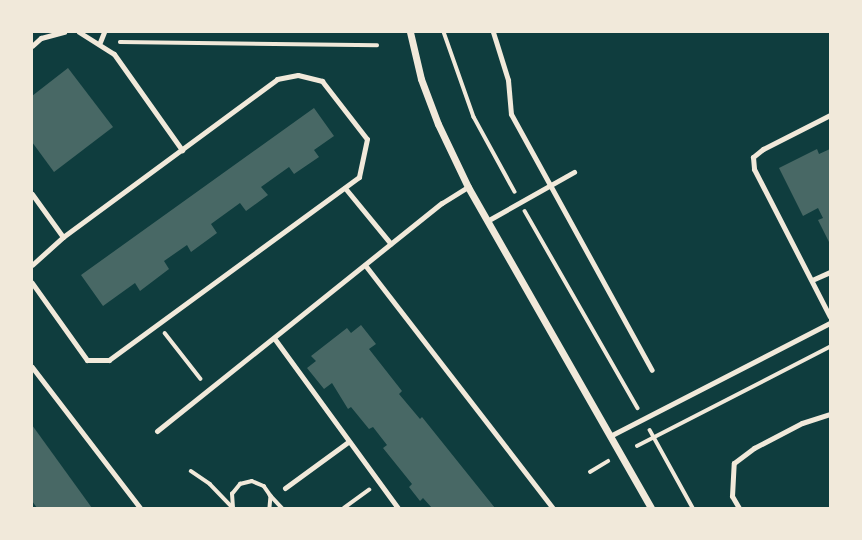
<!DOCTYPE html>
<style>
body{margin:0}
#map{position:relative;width:862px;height:540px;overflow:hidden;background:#0f3d3e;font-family:Manrope,sans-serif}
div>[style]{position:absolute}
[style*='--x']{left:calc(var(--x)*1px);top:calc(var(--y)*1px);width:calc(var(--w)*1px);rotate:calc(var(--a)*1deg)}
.building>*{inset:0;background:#486865}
.path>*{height:3.5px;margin:-1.75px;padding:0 1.75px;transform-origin:1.75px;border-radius:1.75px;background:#f1e9da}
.service>*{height:5px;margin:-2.5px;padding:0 2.5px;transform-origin:2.5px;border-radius:2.5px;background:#f1e9da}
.minor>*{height:7px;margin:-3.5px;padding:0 3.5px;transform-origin:3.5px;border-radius:3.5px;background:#f1e9da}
span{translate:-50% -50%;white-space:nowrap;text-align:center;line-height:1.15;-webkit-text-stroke:5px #f1e9da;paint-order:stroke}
.frame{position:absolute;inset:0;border:33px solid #f1e9da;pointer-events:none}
</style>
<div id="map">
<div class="building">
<div style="clip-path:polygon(68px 68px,113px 127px,54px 172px,32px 142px,32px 96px)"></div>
<div style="clip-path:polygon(314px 108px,334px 136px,314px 150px,319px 157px,294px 174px,289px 167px,261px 187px,268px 195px,246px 211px,240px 203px,211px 224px,217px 233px,191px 252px,187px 245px,164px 261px,169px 269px,140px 291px,135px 283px,103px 306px,81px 275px)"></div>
<div style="clip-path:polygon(817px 149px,819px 154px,830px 149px,830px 244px,818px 220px,823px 218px,818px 208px,803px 216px,779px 168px)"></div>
<div style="clip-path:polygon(361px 325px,376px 344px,369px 349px,402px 391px,399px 394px,420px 419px,422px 417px,495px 508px,432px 508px,423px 498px,420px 501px,409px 487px,412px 484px,383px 448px,387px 445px,373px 427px,369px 429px,351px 407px,348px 409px,332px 383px,324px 389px,307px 368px,316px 361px,311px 356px,347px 328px,351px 333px)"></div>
<div style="clip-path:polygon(32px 425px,92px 508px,37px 508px,32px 501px)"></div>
</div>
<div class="path">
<div style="--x:444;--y:32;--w:90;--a:70.6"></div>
<div style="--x:474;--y:117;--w:85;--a:61.3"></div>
<div style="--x:120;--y:42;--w:257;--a:0.7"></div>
<div style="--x:525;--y:211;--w:227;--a:60.2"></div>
<div style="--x:165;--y:333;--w:58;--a:52"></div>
<div style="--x:650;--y:430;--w:89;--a:61.1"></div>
<div style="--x:637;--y:446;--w:217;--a:-27.2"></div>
<div style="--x:191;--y:471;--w:23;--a:34"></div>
<div style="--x:210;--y:484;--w:30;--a:46"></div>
<div style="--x:590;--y:472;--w:21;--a:-31"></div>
<div style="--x:270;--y:495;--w:18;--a:47"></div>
<div style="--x:233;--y:508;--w:14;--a:-94"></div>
<div style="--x:232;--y:494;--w:13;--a:-51"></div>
<div style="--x:240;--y:484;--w:12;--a:-14"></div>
<div style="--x:252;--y:481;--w:13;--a:23"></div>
<div style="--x:264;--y:486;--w:12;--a:55"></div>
<div style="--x:271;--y:496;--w:12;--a:95"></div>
<div style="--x:344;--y:508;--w:31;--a:-36"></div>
</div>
<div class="service">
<div style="--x:79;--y:32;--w:41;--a:32.2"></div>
<div style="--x:114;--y:54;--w:118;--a:54.7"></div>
<div style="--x:493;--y:32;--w:50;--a:72.6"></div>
<div style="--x:508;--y:80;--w:34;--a:85"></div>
<div style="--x:511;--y:114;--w:292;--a:61.2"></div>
<div style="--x:100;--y:42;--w:11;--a:-68"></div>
<div style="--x:32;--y:46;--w:12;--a:-42"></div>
<div style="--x:41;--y:38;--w:24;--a:-15"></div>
<div style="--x:830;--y:115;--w:75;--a:153.1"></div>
<div style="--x:763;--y:149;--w:13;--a:141"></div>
<div style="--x:753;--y:157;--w:12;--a:85"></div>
<div style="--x:754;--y:169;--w:166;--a:62.8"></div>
<div style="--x:345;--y:188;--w:72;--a:50.6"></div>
<div style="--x:32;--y:194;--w:53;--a:54.2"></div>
<div style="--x:487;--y:221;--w:100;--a:-29.4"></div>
<div style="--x:32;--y:265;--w:42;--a:-42.1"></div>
<div style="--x:63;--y:237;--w:266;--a:-36.4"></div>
<div style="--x:277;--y:79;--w:21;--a:-11"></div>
<div style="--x:298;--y:75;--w:25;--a:14"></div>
<div style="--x:322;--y:81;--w:73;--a:52.2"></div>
<div style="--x:367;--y:139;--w:39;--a:102"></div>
<div style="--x:359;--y:177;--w:310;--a:143.8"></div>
<div style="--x:109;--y:360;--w:22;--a:180"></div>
<div style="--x:87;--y:360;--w:95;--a:-125.5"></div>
<div style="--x:365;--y:265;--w:307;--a:52.3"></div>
<div style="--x:812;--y:280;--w:20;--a:-24"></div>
<div style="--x:274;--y:338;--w:210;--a:53.9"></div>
<div style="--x:32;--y:367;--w:178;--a:52.5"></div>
<div style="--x:157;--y:431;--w:365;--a:-38.7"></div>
<div style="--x:442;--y:203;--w:31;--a:-32"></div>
<div style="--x:610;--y:436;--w:247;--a:-27.2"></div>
<div style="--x:285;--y:488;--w:78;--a:-36.1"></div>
<div style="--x:739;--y:508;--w:14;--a:-120"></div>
<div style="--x:732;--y:496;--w:33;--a:-87"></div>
<div style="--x:734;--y:463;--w:25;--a:-37"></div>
<div style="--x:754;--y:448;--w:54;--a:-27.5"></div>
<div style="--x:802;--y:423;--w:29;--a:-18"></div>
</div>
<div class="minor">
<div style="--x:410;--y:32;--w:48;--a:76.8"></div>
<div style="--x:421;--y:79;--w:48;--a:69.3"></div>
<div style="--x:438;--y:124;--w:70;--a:64.5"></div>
<div style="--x:468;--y:187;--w:369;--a:60.3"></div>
</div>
<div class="frame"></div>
</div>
